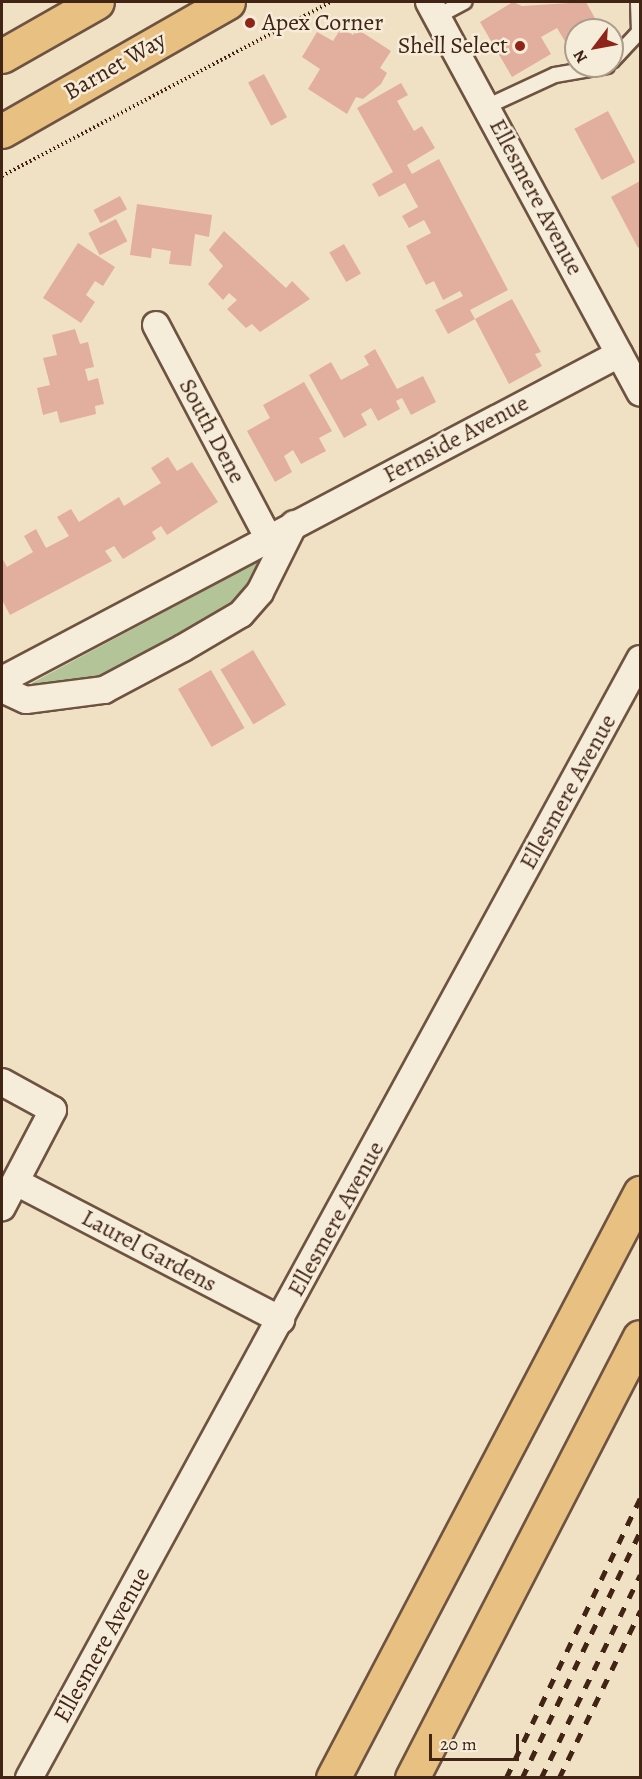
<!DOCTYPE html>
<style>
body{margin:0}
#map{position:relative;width:642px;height:1779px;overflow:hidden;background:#f0e1c5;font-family:Alegreya,serif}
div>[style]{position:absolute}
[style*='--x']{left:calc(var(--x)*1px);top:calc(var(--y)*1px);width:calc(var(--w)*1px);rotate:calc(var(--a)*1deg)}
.green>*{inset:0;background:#b4c499}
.building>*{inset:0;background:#e2ae9d;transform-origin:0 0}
.path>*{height:4px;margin-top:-2px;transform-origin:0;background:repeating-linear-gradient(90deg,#422414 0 1.5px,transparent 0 4.5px)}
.roads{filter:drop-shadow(2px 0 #6e5340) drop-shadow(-2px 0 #6e5340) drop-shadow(0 2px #6e5340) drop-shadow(0 -2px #6e5340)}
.service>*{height:14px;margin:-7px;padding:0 7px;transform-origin:7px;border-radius:7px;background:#f5ecd9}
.minor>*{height:26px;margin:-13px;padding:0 13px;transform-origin:13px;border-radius:13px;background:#f5ecd9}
.trunk>*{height:33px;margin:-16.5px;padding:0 16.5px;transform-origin:16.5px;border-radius:16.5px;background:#e8c082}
.motorway>*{height:33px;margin:-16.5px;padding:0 16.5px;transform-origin:16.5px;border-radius:16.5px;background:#e8c082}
.rail>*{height:4.5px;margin-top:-2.25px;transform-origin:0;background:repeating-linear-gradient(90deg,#422414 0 10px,transparent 0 20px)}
.dots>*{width:16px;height:16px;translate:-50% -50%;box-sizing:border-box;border:3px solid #f5ecd9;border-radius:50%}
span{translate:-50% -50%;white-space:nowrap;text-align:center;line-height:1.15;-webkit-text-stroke:5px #f5ecd9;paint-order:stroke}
.poi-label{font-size:24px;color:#422414}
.left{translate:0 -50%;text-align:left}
.right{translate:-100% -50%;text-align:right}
.street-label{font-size:24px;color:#422414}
.frame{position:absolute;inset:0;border:3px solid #422414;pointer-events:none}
.north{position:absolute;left:564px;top:18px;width:60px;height:60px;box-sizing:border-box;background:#f5ecd9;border:2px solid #ad9c8a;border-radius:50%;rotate:238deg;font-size:16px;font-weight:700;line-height:24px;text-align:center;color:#422414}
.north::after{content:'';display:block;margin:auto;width:21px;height:27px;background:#8f2418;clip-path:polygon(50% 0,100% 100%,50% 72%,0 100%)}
.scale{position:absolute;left:429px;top:1734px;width:90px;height:27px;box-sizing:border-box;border:3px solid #422414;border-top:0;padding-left:8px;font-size:18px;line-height:21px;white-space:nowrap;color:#422414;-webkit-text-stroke:4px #f5ecd9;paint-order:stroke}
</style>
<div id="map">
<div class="green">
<div style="clip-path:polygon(261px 560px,267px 562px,236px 609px,86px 687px,32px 689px,32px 683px)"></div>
</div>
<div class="building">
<div style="clip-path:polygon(513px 2px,522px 6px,586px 2px,601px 29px,576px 30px,576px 44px,569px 48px,557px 28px,541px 37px,551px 54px,512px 77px,480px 22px)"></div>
<div style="clip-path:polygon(342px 27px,353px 35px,357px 29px,391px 51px,380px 68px,387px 73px,381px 84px,363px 99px,356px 97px,347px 114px,308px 89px,320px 69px,302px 57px,317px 32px,333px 41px)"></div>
<div style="left:264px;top:74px;width:49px;height:18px;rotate:62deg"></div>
<div style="clip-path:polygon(401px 83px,408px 95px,397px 101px,414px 131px,422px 126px,435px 148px,407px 165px,412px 174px,439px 159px,508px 290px,470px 310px,475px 319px,448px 334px,435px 310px,463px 296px,460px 291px,443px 300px,434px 281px,426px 285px,406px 246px,431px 233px,424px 220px,409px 228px,402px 216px,418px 207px,405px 183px,379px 197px,372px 184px,393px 172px,357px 108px)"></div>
<div style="left:608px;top:111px;width:58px;height:38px;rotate:62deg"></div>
<div style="clip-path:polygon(640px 181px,640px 246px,638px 248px,611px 197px)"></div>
<div style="left:120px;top:196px;width:15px;height:30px;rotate:62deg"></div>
<div style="clip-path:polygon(137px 204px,212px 215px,209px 237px,195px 234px,191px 266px,169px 264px,171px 251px,152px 248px,151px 258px,130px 255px)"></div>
<div style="left:116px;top:219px;width:25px;height:31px;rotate:63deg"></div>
<div style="clip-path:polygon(224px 231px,286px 288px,292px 281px,310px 299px,260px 332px,252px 324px,246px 328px,227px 309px,237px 300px,229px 293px,223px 300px,208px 284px,223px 266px,209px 250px)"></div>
<div style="clip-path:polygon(78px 243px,115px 267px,103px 286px,95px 281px,86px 295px,95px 302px,81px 323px,43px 298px)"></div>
<div style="left:344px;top:244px;width:34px;height:17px;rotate:60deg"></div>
<div style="clip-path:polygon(512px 299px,541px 352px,535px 354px,542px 366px,509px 384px,475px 319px)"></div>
<div style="clip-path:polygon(75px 329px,80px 344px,88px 342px,94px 367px,85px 369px,88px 381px,98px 378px,104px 404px,95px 406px,96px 414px,60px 423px,57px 411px,43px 415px,37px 388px,50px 385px,43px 358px,57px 355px,52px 335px)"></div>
<div style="clip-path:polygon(375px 349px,397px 389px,423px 376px,436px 402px,411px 415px,402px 398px,396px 401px,400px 409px,378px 421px,371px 408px,361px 414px,367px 425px,344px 438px,309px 375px,331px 362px,341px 380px,369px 365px,364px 356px)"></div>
<div style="clip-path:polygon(304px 382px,332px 431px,319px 438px,326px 451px,301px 464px,293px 450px,284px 456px,292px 472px,275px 482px,247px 431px,270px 418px,263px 405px)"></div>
<div style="clip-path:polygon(168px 457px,177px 471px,192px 462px,218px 502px,167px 535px,161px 526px,152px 532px,156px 539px,123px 559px,114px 546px,105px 551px,112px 561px,10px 615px,2px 600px,2px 558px,7px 567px,33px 552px,24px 536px,36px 529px,46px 548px,69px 536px,57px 517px,71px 509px,79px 522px,119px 497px,124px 506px,132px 501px,161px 483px,151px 468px)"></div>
<div style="left:253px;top:650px;width:64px;height:38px;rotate:59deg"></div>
<div style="left:211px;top:670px;width:67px;height:38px;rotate:60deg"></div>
</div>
<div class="path">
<div style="--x:2;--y:176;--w:371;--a:-27.9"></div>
</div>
<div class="roads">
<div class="service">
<div style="--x:438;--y:16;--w:30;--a:-28"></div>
<div style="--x:612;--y:61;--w:40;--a:-47"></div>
<div style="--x:639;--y:32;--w:30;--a:-92"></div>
<div style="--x:488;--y:106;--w:74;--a:-24.8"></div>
<div style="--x:555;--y:75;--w:53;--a:-9.8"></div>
</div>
<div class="minor">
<div style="--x:429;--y:2;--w:444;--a:61.6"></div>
<div style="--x:156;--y:325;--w:240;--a:62.2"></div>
<div style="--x:2;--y:680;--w:698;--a:-27.85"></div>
<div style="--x:2;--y:689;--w:26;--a:25"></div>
<div style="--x:26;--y:700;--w:79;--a:-7.3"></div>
<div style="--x:104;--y:690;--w:89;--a:-28"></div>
<div style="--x:183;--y:648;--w:67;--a:-30.4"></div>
<div style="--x:241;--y:614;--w:29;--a:-49"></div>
<div style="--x:260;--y:592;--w:76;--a:-63.4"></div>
<div style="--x:2;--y:1082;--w:58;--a:28.8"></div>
<div style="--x:53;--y:1110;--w:110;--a:117.7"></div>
<div style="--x:16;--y:1182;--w:299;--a:27.5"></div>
<div style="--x:29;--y:1778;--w:1275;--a:-61.36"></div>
</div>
<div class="trunk">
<div style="--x:2;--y:56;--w:109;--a:-29.6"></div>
<div style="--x:2;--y:131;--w:260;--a:-29.7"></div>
</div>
<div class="motorway">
<div style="--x:333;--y:1778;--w:661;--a:-62.31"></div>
<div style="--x:412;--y:1778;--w:496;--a:-62.7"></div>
</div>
</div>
<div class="rail">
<div style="--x:506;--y:1778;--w:310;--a:-64.4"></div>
<div style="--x:522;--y:1778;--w:273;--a:-64.4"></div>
<div style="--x:541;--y:1778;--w:226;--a:-64"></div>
<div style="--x:559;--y:1778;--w:186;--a:-64.1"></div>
</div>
<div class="dots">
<div style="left:250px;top:23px;background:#8f2418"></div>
<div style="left:520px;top:46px;background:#8f2418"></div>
</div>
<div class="poi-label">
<span class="left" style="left:262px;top:23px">Apex Corner</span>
<span class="right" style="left:508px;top:46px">Shell Select</span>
</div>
<div class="street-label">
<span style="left:115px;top:66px;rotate:-30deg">Barnet Way</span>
<span style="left:536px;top:197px;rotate:62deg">Ellesmere Avenue</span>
<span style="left:212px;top:431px;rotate:62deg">South Dene</span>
<span style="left:456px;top:439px;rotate:-28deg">Fernside Avenue</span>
<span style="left:568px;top:792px;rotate:-61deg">Ellesmere Avenue</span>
<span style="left:336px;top:1219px;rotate:-61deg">Ellesmere Avenue</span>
<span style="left:149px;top:1251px;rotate:28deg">Laurel Gardens</span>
<span style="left:102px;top:1645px;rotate:-61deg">Ellesmere Avenue</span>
</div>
<div class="frame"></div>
<div class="north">N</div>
<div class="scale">20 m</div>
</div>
